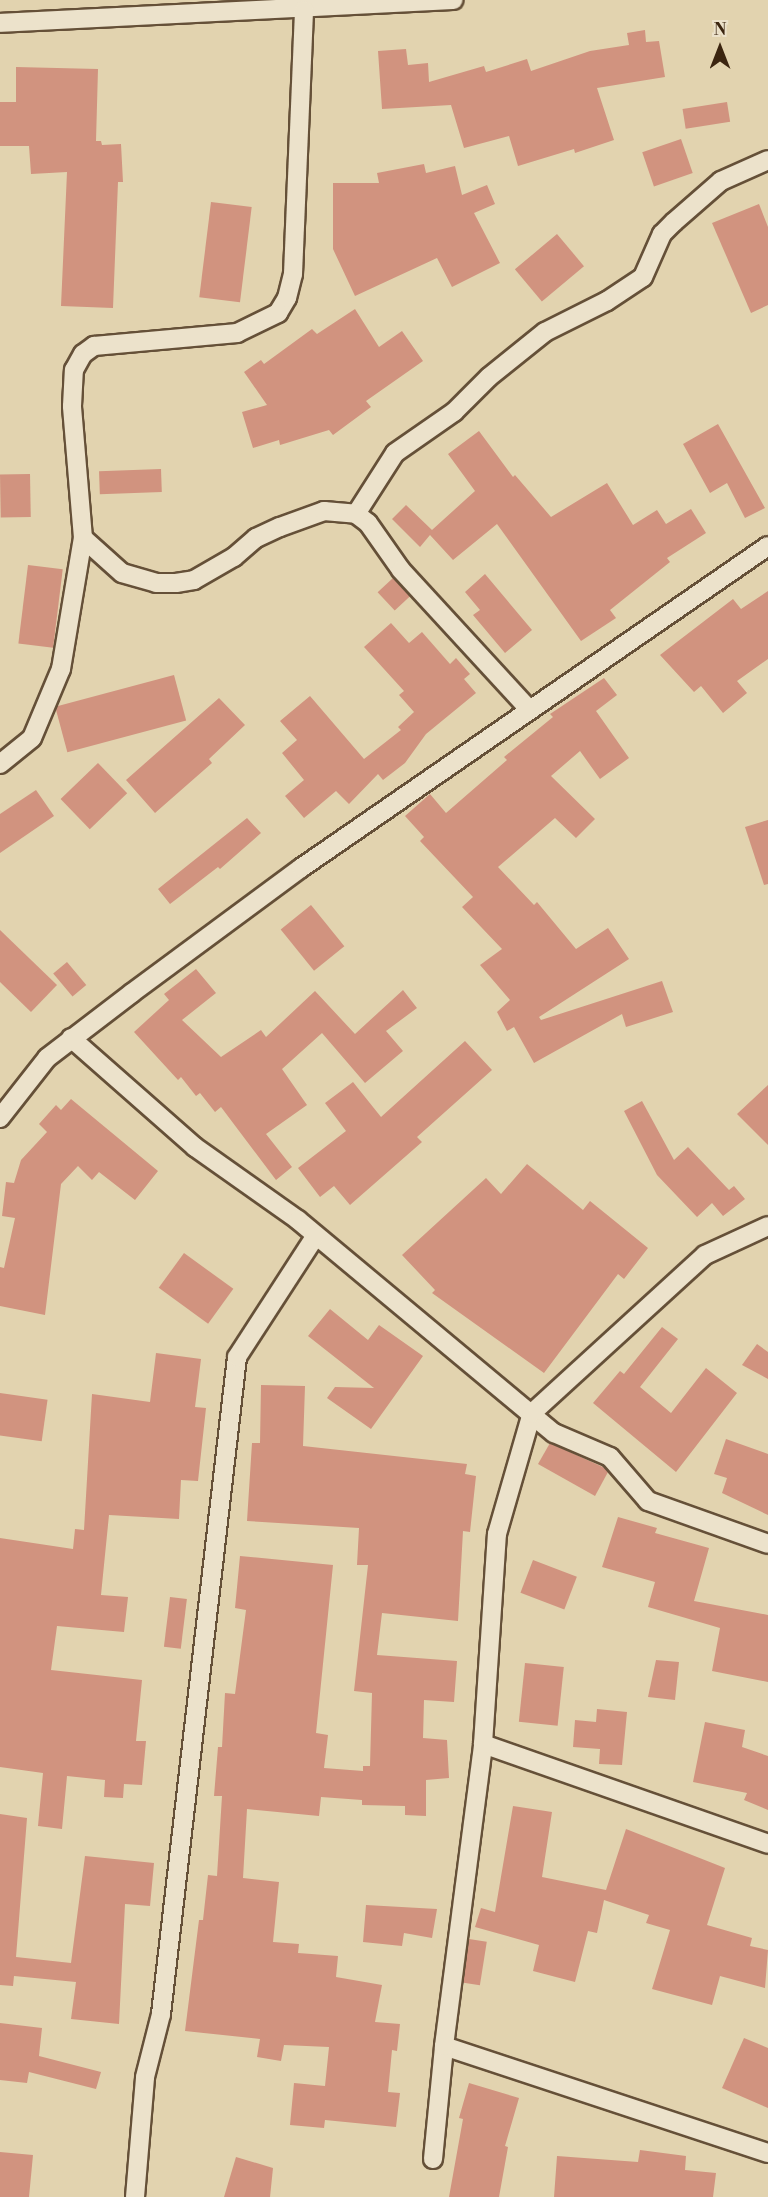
<!DOCTYPE html>
<style>
body{margin:0}
#map{position:relative;width:768px;height:2197px;overflow:hidden;background:#e2d3af;font-family:"Libre Bodoni",serif}
div>[style]{position:absolute}
[style*='--x']{left:calc(var(--x)*1px);top:calc(var(--y)*1px);width:calc(var(--w)*1px);rotate:calc(var(--a)*1deg)}
.building>*{inset:0;background:#d1937f;transform-origin:0 0}
.roads{filter:drop-shadow(2px 0 #655038) drop-shadow(-2px 0 #655038) drop-shadow(0 2px #655038) drop-shadow(0 -2px #655038)}
.street>*{height:18px;margin:-9px;padding:0 9px;transform-origin:9px;border-radius:9px;background:#ece2cb}
span{translate:-50% -50%;white-space:nowrap;text-align:center;line-height:1.15;-webkit-text-stroke:4.5px #ece2cb;paint-order:stroke}
.north{position:absolute;left:690px;top:18px;width:60px;height:60px;-webkit-text-stroke:4px #ece2cb;paint-order:stroke;rotate:0deg;font-size:16px;font-weight:700;line-height:24px;text-align:center;color:#3b2510}
.north::after{content:'';display:block;margin:auto;width:21px;height:27px;background:#3b2510;clip-path:polygon(50% 0,100% 100%,50% 72%,0 100%)}
</style>
<div id="map">
<div class="building">
<div style="clip-path:polygon(645px 30px,646px 42px,659px 41px,665px 77px,597px 88px,614px 140px,575px 153px,574px 149px,518px 166px,509px 136px,464px 148px,451px 105px,382px 109px,378px 51px,406px 49px,408px 65px,428px 63px,429px 82px,484px 66px,486px 72px,527px 59px,531px 71px,590px 51px,629px 45px,627px 33px)"></div>
<div style="clip-path:polygon(16px 67px,98px 69px,96px 141px,101px 141px,102px 145px,121px 144px,123px 182px,118px 182px,113px 308px,61px 306px,67px 172px,31px 174px,29px 146px,0 146px,0 102px,16px 102px)"></div>
<div style="left:727px;top:102px;width:20px;height:45px;rotate:81deg"></div>
<div style="left:681px;top:139px;width:36px;height:41px;rotate:71deg"></div>
<div style="clip-path:polygon(424px 164px,426px 173px,455px 166px,462px 195px,487px 185px,495px 204px,474px 213px,500px 263px,452px 287px,437px 258px,355px 296px,333px 249px,333px 183px,379px 183px,377px 173px)"></div>
<div style="left:211px;top:202px;width:41px;height:96px;rotate:7deg"></div>
<div style="clip-path:polygon(759px 204px,768px 227px,768px 305px,751px 313px,712px 223px)"></div>
<div style="left:557px;top:234px;width:42px;height:55px;rotate:50deg"></div>
<div style="clip-path:polygon(355px 309px,379px 347px,402px 331px,423px 361px,366px 401px,371px 407px,333px 435px,329px 430px,280px 445px,279px 440px,253px 448px,242px 412px,267px 405px,244px 372px,261px 360px,264px 364px,312px 329px,317px 334px)"></div>
<div style="clip-path:polygon(718px 424px,765px 508px,745px 518px,727px 483px,710px 493px,683px 444px)"></div>
<div style="clip-path:polygon(479px 431px,513px 477px,515px 475px,551px 517px,607px 483px,633px 525px,657px 510px,666px 524px,691px 509px,706px 533px,667px 558px,670px 562px,610px 610px,616px 618px,581px 641px,497px 524px,453px 560px,430px 535px,420px 547px,392px 519px,406px 505px,432px 530px,475px 491px,448px 454px)"></div>
<div style="left:161px;top:469px;width:23px;height:62px;rotate:88deg"></div>
<div style="left:30px;top:474px;width:43px;height:30px;rotate:89deg"></div>
<div style="left:28px;top:565px;width:35px;height:79px;rotate:7deg"></div>
<div style="clip-path:polygon(485px 574px,532px 630px,505px 653px,473px 615px,480px 610px,465px 592px)"></div>
<div style="left:393px;top:578px;width:25px;height:21px;rotate:47deg"></div>
<div style="clip-path:polygon(768px 591px,768px 659px,737px 681px,747px 693px,723px 713px,701px 686px,694px 692px,660px 655px,733px 599px,741px 609px)"></div>
<div style="clip-path:polygon(391px 623px,409px 643px,422px 632px,450px 664px,456px 658px,470px 674px,464px 679px,476px 693px,426px 734px,405px 763px,383px 780px,378px 774px,349px 804px,336px 791px,304px 818px,285px 796px,304px 780px,282px 753px,297px 740px,280px 721px,310px 696px,364px 759px,401px 730px,398px 727px,414px 712px,399px 695px,404px 691px,364px 647px)"></div>
<div style="left:174px;top:675px;width:47px;height:123px;rotate:75deg"></div>
<div style="clip-path:polygon(604px 678px,617px 695px,596px 711px,629px 758px,600px 779px,580px 751px,551px 776px,595px 819px,576px 838px,555px 818px,498px 867px,534px 905px,537px 902px,576px 949px,608px 928px,629px 959px,539px 1017px,541px 1020px,662px 981px,673px 1012px,626px 1027px,622px 1014px,534px 1063px,514px 1027px,507px 1031px,497px 1012px,510px 1000px,480px 965px,502px 949px,462px 907px,473px 897px,420px 841px,424px 837px,405px 816px,430px 794px,446px 813px,507px 760px,504px 757px,553px 717px,550px 714px)"></div>
<div style="clip-path:polygon(219px 698px,245px 725px,209px 759px,212px 763px,155px 813px,126px 780px)"></div>
<div style="left:98px;top:763px;width:42px;height:52px;rotate:46deg"></div>
<div style="clip-path:polygon(36px 790px,54px 816px,0 853px,0 814px)"></div>
<div style="clip-path:polygon(247px 818px,261px 833px,220px 869px,218px 867px,170px 904px,158px 889px)"></div>
<div style="clip-path:polygon(768px 820px,768px 884px,764px 885px,745px 827px)"></div>
<div style="left:311px;top:905px;width:53px;height:39px;rotate:51deg"></div>
<div style="clip-path:polygon(0 930px,57px 985px,31px 1012px,0 982px)"></div>
<div style="left:67px;top:962px;width:30px;height:18px;rotate:50deg"></div>
<div style="clip-path:polygon(196px 969px,216px 993px,182px 1020px,221px 1057px,261px 1030px,266px 1037px,315px 991px,355px 1034px,403px 990px,417px 1008px,386px 1031px,403px 1051px,365px 1083px,322px 1033px,282px 1069px,307px 1105px,266px 1134px,292px 1167px,276px 1180px,221px 1107px,215px 1112px,200px 1093px,196px 1096px,181px 1077px,178px 1080px,134px 1032px,169px 1000px,164px 994px)"></div>
<div style="clip-path:polygon(465px 1041px,492px 1070px,417px 1137px,422px 1142px,350px 1205px,334px 1186px,320px 1197px,298px 1168px,346px 1131px,325px 1103px,353px 1082px,381px 1117px)"></div>
<div style="clip-path:polygon(768px 1085px,768px 1145px,737px 1114px)"></div>
<div style="clip-path:polygon(71px 1099px,158px 1171px,135px 1200px,99px 1172px,92px 1180px,78px 1166px,61px 1184px,45px 1315px,0 1306px,0 1267px,4px 1268px,15px 1218px,2px 1216px,6px 1182px,14px 1183px,21px 1160px,47px 1132px,39px 1124px,56px 1105px,61px 1110px)"></div>
<div style="clip-path:polygon(642px 1101px,674px 1160px,688px 1147px,729px 1190px,734px 1186px,745px 1199px,723px 1216px,712px 1203px,697px 1217px,657px 1175px,624px 1111px)"></div>
<div style="clip-path:polygon(527px 1164px,583px 1210px,590px 1201px,648px 1248px,624px 1279px,618px 1274px,544px 1373px,432px 1293px,435px 1290px,402px 1255px,486px 1178px,501px 1194px)"></div>
<div style="left:184px;top:1253px;width:61px;height:43px;rotate:36deg"></div>
<div style="clip-path:polygon(330px 1309px,368px 1340px,379px 1325px,423px 1356px,371px 1429px,327px 1398px,335px 1387px,374px 1388px,308px 1336px)"></div>
<div style="clip-path:polygon(662px 1327px,678px 1339px,640px 1387px,671px 1413px,706px 1368px,737px 1393px,676px 1472px,593px 1403px,620px 1371px,624px 1374px)"></div>
<div style="clip-path:polygon(757px 1344px,768px 1352px,768px 1379px,742px 1365px)"></div>
<div style="clip-path:polygon(156px 1353px,201px 1359px,195px 1407px,206px 1408px,198px 1481px,181px 1480px,179px 1519px,109px 1515px,101px 1595px,128px 1597px,124px 1632px,57px 1626px,51px 1670px,142px 1680px,136px 1741px,146px 1741px,142px 1785px,124px 1784px,123px 1798px,104px 1797px,105px 1780px,67px 1776px,62px 1829px,38px 1826px,43px 1773px,0 1767px,0 1538px,73px 1549px,75px 1529px,84px 1530px,92px 1394px,150px 1402px)"></div>
<div style="clip-path:polygon(261px 1385px,305px 1386px,303px 1446px,467px 1464px,465px 1474px,476px 1476px,470px 1532px,463px 1531px,458px 1621px,382px 1613px,377px 1655px,457px 1661px,454px 1702px,424px 1700px,423px 1738px,447px 1740px,449px 1778px,426px 1780px,426px 1816px,405px 1815px,405px 1806px,362px 1805px,362px 1800px,321px 1797px,319px 1816px,247px 1809px,243px 1878px,279px 1882px,273px 1942px,299px 1944px,298px 1953px,338px 1956px,336px 1977px,382px 1985px,375px 2022px,400px 2024px,397px 2051px,392px 2050px,388px 2092px,400px 2093px,396px 2127px,325px 2120px,324px 2128px,290px 2125px,294px 2083px,325px 2086px,329px 2047px,284px 2045px,281px 2061px,257px 2057px,260px 2039px,185px 2031px,199px 1920px,203px 1920px,208px 1875px,217px 1876px,222px 1796px,214px 1796px,218px 1747px,222px 1747px,225px 1693px,235px 1694px,246px 1610px,235px 1608px,240px 1556px,333px 1565px,316px 1733px,328px 1735px,324px 1768px,363px 1771px,363px 1766px,370px 1766px,372px 1693px,354px 1691px,368px 1565px,357px 1565px,359px 1528px,247px 1521px,252px 1443px,260px 1443px)"></div>
<div style="left:0;top:1393px;width:48px;height:42px;rotate:8deg"></div>
<div style="clip-path:polygon(726px 1439px,768px 1454px,768px 1515px,722px 1493px,727px 1478px,714px 1474px)"></div>
<div style="clip-path:polygon(550px 1443px,605px 1468px,608px 1472px,595px 1496px,538px 1464px)"></div>
<div style="clip-path:polygon(618px 1517px,657px 1528px,655px 1533px,709px 1548px,694px 1601px,768px 1615px,768px 1682px,712px 1671px,720px 1628px,648px 1607px,655px 1582px,602px 1567px)"></div>
<div style="left:533px;top:1560px;width:47px;height:35px;rotate:21deg"></div>
<div style="left:170px;top:1597px;width:17px;height:50px;rotate:7deg"></div>
<div style="clip-path:polygon(656px 1660px,679px 1662px,675px 1700px,648px 1697px)"></div>
<div style="left:525px;top:1663px;width:39px;height:59px;rotate:6deg"></div>
<div style="clip-path:polygon(597px 1709px,627px 1712px,622px 1765px,599px 1764px,600px 1749px,573px 1747px,575px 1720px,596px 1722px)"></div>
<div style="clip-path:polygon(705px 1722px,745px 1730px,742px 1747px,768px 1756px,768px 1810px,744px 1800px,747px 1793px,693px 1782px)"></div>
<div style="clip-path:polygon(513px 1806px,552px 1812px,542px 1877px,606px 1890px,626px 1829px,725px 1868px,707px 1925px,752px 1938px,750px 1946px,768px 1950px,765px 1988px,720px 1976px,712px 2005px,652px 1989px,670px 1930px,646px 1923px,649px 1915px,604px 1900px,597px 1933px,588px 1931px,575px 1982px,533px 1971px,539px 1945px,475px 1927px,481px 1908px,495px 1912px)"></div>
<div style="clip-path:polygon(0 1814px,27px 1818px,16px 1957px,71px 1963px,85px 1856px,154px 1863px,150px 1906px,125px 1904px,119px 2024px,71px 2019px,76px 1982px,14px 1976px,13px 1986px,0 1985px)"></div>
<div style="clip-path:polygon(366px 1905px,437px 1909px,432px 1938px,404px 1933px,402px 1946px,363px 1942px)"></div>
<div style="left:469px;top:1939px;width:18px;height:44px;rotate:9deg"></div>
<div style="clip-path:polygon(0 2023px,42px 2028px,39px 2056px,101px 2072px,96px 2089px,29px 2072px,27px 2083px,0 2080px)"></div>
<div style="clip-path:polygon(744px 2038px,768px 2048px,768px 2108px,722px 2088px)"></div>
<div style="clip-path:polygon(469px 2083px,519px 2098px,505px 2146px,508px 2147px,499px 2197px,449px 2197px,463px 2119px,459px 2118px)"></div>
<div style="clip-path:polygon(640px 2150px,686px 2156px,685px 2170px,716px 2173px,713px 2197px,554px 2197px,557px 2156px,638px 2162px)"></div>
<div style="clip-path:polygon(0 2152px,33px 2155px,29px 2197px,0 2197px)"></div>
<div style="clip-path:polygon(236px 2157px,273px 2168px,270px 2197px,224px 2197px)"></div>
</div>
<div class="roads">
<div class="street">
<div style="--x:0;--y:23;--w:454;--a:-2.9"></div>
<div style="--x:356;--y:514;--w:72;--a:-57.4"></div>
<div style="--x:395;--y:453;--w:72;--a:-34.8"></div>
<div style="--x:454;--y:412;--w:49;--a:-45"></div>
<div style="--x:489;--y:377;--w:72;--a:-38.8"></div>
<div style="--x:545;--y:332;--w:69;--a:-26.6"></div>
<div style="--x:607;--y:301;--w:43;--a:-33.7"></div>
<div style="--x:643;--y:277;--w:47;--a:-66.2"></div>
<div style="--x:662;--y:234;--w:17;--a:-45"></div>
<div style="--x:674;--y:222;--w:62;--a:-41.1"></div>
<div style="--x:721;--y:181;--w:51;--a:-24.1"></div>
<div style="--x:83;--y:538;--w:52;--a:41.9"></div>
<div style="--x:122;--y:573;--w:35;--a:16"></div>
<div style="--x:156;--y:583;--w:20;--a:0"></div>
<div style="--x:176;--y:583;--w:18;--a:-9"></div>
<div style="--x:194;--y:580;--w:46;--a:-29.9"></div>
<div style="--x:234;--y:557;--w:29;--a:-41"></div>
<div style="--x:256;--y:538;--w:26;--a:-25"></div>
<div style="--x:280;--y:527;--w:47;--a:-20"></div>
<div style="--x:324;--y:511;--w:32;--a:5"></div>
<div style="--x:356;--y:514;--w:15;--a:37"></div>
<div style="--x:368;--y:523;--w:57;--a:54.9"></div>
<div style="--x:401;--y:570;--w:189;--a:47.4"></div>
<div style="--x:0;--y:764;--w:41;--a:-39.1"></div>
<div style="--x:32;--y:738;--w:75;--a:-67.2"></div>
<div style="--x:61;--y:669;--w:133;--a:-80.5"></div>
<div style="--x:83;--y:538;--w:132;--a:-94.8"></div>
<div style="--x:72;--y:406;--w:36;--a:-87"></div>
<div style="--x:74;--y:370;--w:18;--a:-61"></div>
<div style="--x:83;--y:354;--w:14;--a:-36"></div>
<div style="--x:94;--y:346;--w:144;--a:-5.2"></div>
<div style="--x:237;--y:333;--w:46;--a:-26"></div>
<div style="--x:278;--y:313;--w:17;--a:-59"></div>
<div style="--x:287;--y:298;--w:25;--a:-76"></div>
<div style="--x:293;--y:274;--w:264;--a:-87.6"></div>
<div style="--x:71;--y:1038;--w:165;--a:41.3"></div>
<div style="--x:195;--y:1147;--w:126;--a:35.3"></div>
<div style="--x:298;--y:1220;--w:333;--a:39.8"></div>
<div style="--x:554;--y:1433;--w:61;--a:23.2"></div>
<div style="--x:610;--y:1457;--w:58;--a:49.2"></div>
<div style="--x:648;--y:1501;--w:127;--a:19.7"></div>
<div style="--x:0;--y:1118;--w:76;--a:-51.9"></div>
<div style="--x:47;--y:1058;--w:107;--a:-37.4"></div>
<div style="--x:132;--y:993;--w:210;--a:-36.5"></div>
<div style="--x:301;--y:868;--w:567;--a:-34.59"></div>
<div style="--x:483;--y:1744;--w:302;--a:19.3"></div>
<div style="--x:444;--y:2046;--w:341;--a:18.3"></div>
<div style="--x:433;--y:2159;--w:114;--a:-84.4"></div>
<div style="--x:444;--y:2046;--w:305;--a:-82.6"></div>
<div style="--x:483;--y:1744;--w:210;--a:-86.2"></div>
<div style="--x:497;--y:1534;--w:126;--a:-73.9"></div>
<div style="--x:532;--y:1413;--w:234;--a:-42.4"></div>
<div style="--x:705;--y:1255;--w:69;--a:-24.7"></div>
<div style="--x:135;--y:2197;--w:120;--a:-85.2"></div>
<div style="--x:145;--y:2077;--w:65;--a:-75.7"></div>
<div style="--x:161;--y:2014;--w:661;--a:-83.4"></div>
<div style="--x:237;--y:1357;--w:143;--a:-57"></div>
</div>
</div>
<div class="north">N</div>
</div>
